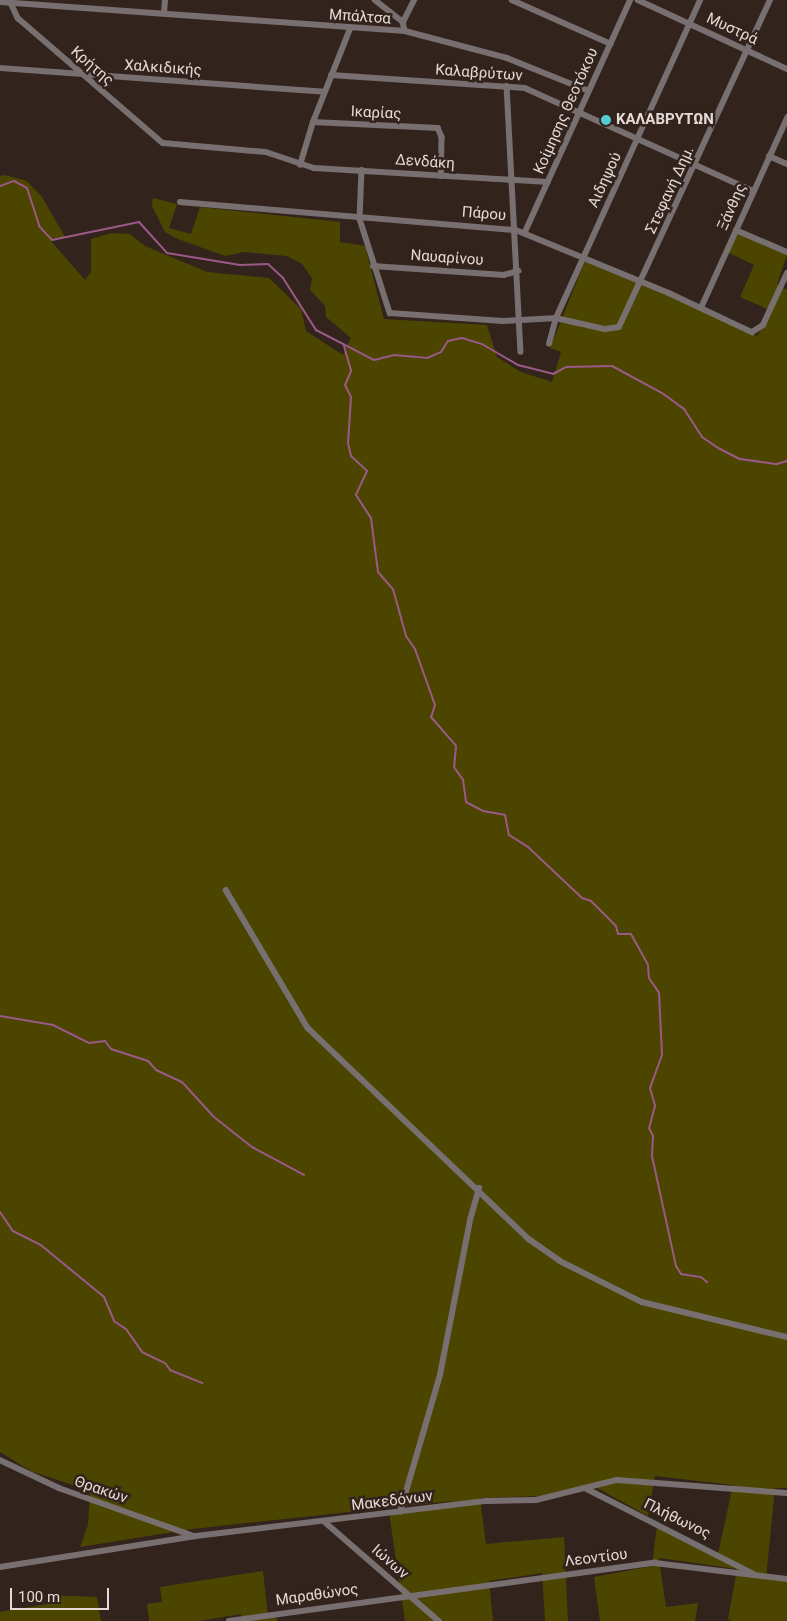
<!DOCTYPE html>
<meta charset="utf-8">
<style>
body{margin:0}
#map{position:relative;width:787px;height:1621px;overflow:hidden;background:#33231d;font-family:Roboto,sans-serif}
div>[style]{position:absolute}
[style*='--x']{left:calc(var(--x)*1px);top:calc(var(--y)*1px);width:calc(var(--w)*1px);rotate:calc(var(--a)*1deg)}
.green>*{inset:0;background:#4c4500}
.stream>*{height:2px;margin:-1px;padding:0 1px;transform-origin:1px;border-radius:1px;background:#9a5986}
.minor>*{height:5.5px;margin:-2.75px;padding:0 2.75px;transform-origin:2.75px;border-radius:2.75px;background:#786f70}
.dots>*{width:14px;height:14px;translate:-50% -50%;box-sizing:border-box;border:2px solid #33231d;border-radius:50%}
span{translate:-50% -50%;white-space:nowrap;text-align:center;line-height:1.15;-webkit-text-stroke:5px #33231d;paint-order:stroke}
.street-label{font-size:15px;color:#e5dad6}
.poi-label{font-size:15px;color:#e5dad6;font-weight:700}
.left{translate:0 -50%;text-align:left}
.scale{position:absolute;left:10px;top:1588px;width:99px;height:22px;box-sizing:border-box;border:2px solid #e5dad6;border-top:0;padding-left:6px;font-size:15px;line-height:18px;white-space:nowrap;color:#e5dad6;-webkit-text-stroke:4px #33231d;paint-order:stroke}
</style>
<div id="map">
<div class="green">
<div style="clip-path:polygon(5px 175px,27px 181px,42px 197px,65px 237px,51px 241px,85px 280px,91px 272px,91px 239px,112px 233px,130px 234px,145px 246px,207px 272px,269px 278px,301px 309px,306px 331px,343px 355px,351px 338px,326px 317px,325px 306px,310px 290px,312px 278px,302px 264px,287px 256px,244px 252px,225px 256px,178px 239px,165px 232px,152px 206px,153px 198px,177px 204px,169px 228px,191px 234px,200px 207px,340px 222px,340px 242px,365px 246px,384px 319px,487px 325px,497px 357px,521px 372px,552px 382px,561px 352px,550px 348px,585px 261px,671px 295px,757px 336px,772px 311px,740px 297px,754px 265px,727px 252px,736px 232px,787px 255px,777px 284px,787px 290px,787px 1488px,775px 1488px,766px 1579px,787px 1582px,787px 1621px,731px 1621px,728px 1619px,737px 1569px,659px 1558px,666px 1607px,698px 1603px,695px 1621px,600px 1621px,594px 1577px,652px 1566px,657px 1525px,718px 1554px,733px 1485px,655px 1476px,648px 1516px,590px 1484px,539px 1496px,480px 1498px,486px 1544px,564px 1537px,568px 1621px,545px 1621px,542px 1573px,489px 1581px,493px 1621px,405px 1621px,389px 1512px,460px 1500px,192px 1529px,80px 1547px,88px 1525px,90px 1491px,31px 1471px,0 1452px,0 176px)"></div>
<div style="clip-path:polygon(263px 1571px,268px 1617px,276px 1616px,277px 1621px,242px 1621px,241px 1614px,199px 1621px,149px 1621px,147px 1604px,162px 1602px,160px 1587px)"></div>
<div style="clip-path:polygon(47px 1595px,97px 1597px,101px 1621px,0 1621px,0 1612px,47px 1604px)"></div>
</div>
<div class="stream">
<div style="--x:0;--y:186;--w:15;--a:-20"></div>
<div style="--x:14;--y:181;--w:15;--a:28"></div>
<div style="--x:27;--y:188;--w:40;--a:72"></div>
<div style="--x:39;--y:226;--w:19;--a:47"></div>
<div style="--x:52;--y:240;--w:89;--a:-11.7"></div>
<div style="--x:139;--y:222;--w:42;--a:47.9"></div>
<div style="--x:167;--y:253;--w:74;--a:9.3"></div>
<div style="--x:240;--y:265;--w:28;--a:-2"></div>
<div style="--x:268;--y:264;--w:21;--a:43"></div>
<div style="--x:283;--y:278;--w:62;--a:57.6"></div>
<div style="--x:316;--y:330;--w:65;--a:27.3"></div>
<div style="--x:374;--y:360;--w:21;--a:-14"></div>
<div style="--x:394;--y:355;--w:33;--a:5"></div>
<div style="--x:427;--y:358;--w:15;--a:-23"></div>
<div style="--x:441;--y:352;--w:13;--a:-58"></div>
<div style="--x:448;--y:341;--w:14;--a:-12"></div>
<div style="--x:462;--y:338;--w:21;--a:17"></div>
<div style="--x:482;--y:344;--w:42;--a:30.3"></div>
<div style="--x:518;--y:365;--w:36;--a:14"></div>
<div style="--x:553;--y:374;--w:15;--a:-28"></div>
<div style="--x:566;--y:367;--w:46;--a:-1.2"></div>
<div style="--x:612;--y:366;--w:57;--a:28.4"></div>
<div style="--x:662;--y:393;--w:27;--a:36"></div>
<div style="--x:684;--y:409;--w:33;--a:57"></div>
<div style="--x:702;--y:437;--w:22;--a:34"></div>
<div style="--x:720;--y:449;--w:22;--a:27"></div>
<div style="--x:740;--y:459;--w:37;--a:8"></div>
<div style="--x:777;--y:464;--w:10;--a:-17"></div>
<div style="--x:344;--y:346;--w:26;--a:74"></div>
<div style="--x:351;--y:371;--w:15;--a:113"></div>
<div style="--x:345;--y:385;--w:13;--a:63"></div>
<div style="--x:351;--y:397;--w:46;--a:93.7"></div>
<div style="--x:348;--y:443;--w:13;--a:77"></div>
<div style="--x:351;--y:456;--w:22;--a:43"></div>
<div style="--x:367;--y:471;--w:26;--a:115"></div>
<div style="--x:356;--y:495;--w:27;--a:57"></div>
<div style="--x:371;--y:518;--w:54;--a:82.6"></div>
<div style="--x:378;--y:572;--w:23;--a:49"></div>
<div style="--x:393;--y:589;--w:49;--a:74.5"></div>
<div style="--x:406;--y:636;--w:16;--a:55"></div>
<div style="--x:415;--y:649;--w:59;--a:70.3"></div>
<div style="--x:435;--y:705;--w:13;--a:108"></div>
<div style="--x:431;--y:717;--w:38;--a:49"></div>
<div style="--x:456;--y:746;--w:21;--a:95"></div>
<div style="--x:454;--y:767;--w:16;--a:55"></div>
<div style="--x:463;--y:780;--w:22;--a:82"></div>
<div style="--x:466;--y:802;--w:19;--a:28"></div>
<div style="--x:483;--y:811;--w:22;--a:10"></div>
<div style="--x:505;--y:815;--w:20;--a:79"></div>
<div style="--x:509;--y:835;--w:22;--a:32"></div>
<div style="--x:528;--y:847;--w:74;--a:43.4"></div>
<div style="--x:582;--y:898;--w:9;--a:18"></div>
<div style="--x:591;--y:901;--w:35;--a:45"></div>
<div style="--x:616;--y:926;--w:8;--a:76"></div>
<div style="--x:618;--y:934;--w:13;--a:0"></div>
<div style="--x:631;--y:934;--w:35;--a:61"></div>
<div style="--x:648;--y:965;--w:13;--a:86"></div>
<div style="--x:649;--y:978;--w:18;--a:56"></div>
<div style="--x:659;--y:993;--w:62;--a:87.2"></div>
<div style="--x:662;--y:1055;--w:35;--a:110"></div>
<div style="--x:650;--y:1088;--w:19;--a:74"></div>
<div style="--x:655;--y:1106;--w:23;--a:105"></div>
<div style="--x:649;--y:1128;--w:9;--a:63"></div>
<div style="--x:653;--y:1136;--w:20;--a:93"></div>
<div style="--x:652;--y:1156;--w:113;--a:77.7"></div>
<div style="--x:676;--y:1266;--w:9;--a:58"></div>
<div style="--x:681;--y:1274;--w:20;--a:9"></div>
<div style="--x:701;--y:1277;--w:8;--a:40"></div>
<div style="--x:0;--y:1016;--w:54;--a:9.6"></div>
<div style="--x:53;--y:1025;--w:40;--a:26.6"></div>
<div style="--x:89;--y:1043;--w:16;--a:-7"></div>
<div style="--x:105;--y:1041;--w:10;--a:53"></div>
<div style="--x:111;--y:1049;--w:39;--a:18"></div>
<div style="--x:148;--y:1061;--w:12;--a:48"></div>
<div style="--x:156;--y:1070;--w:29;--a:25"></div>
<div style="--x:182;--y:1082;--w:47;--a:47.6"></div>
<div style="--x:214;--y:1117;--w:48;--a:38.3"></div>
<div style="--x:252;--y:1147;--w:59;--a:28.3"></div>
<div style="--x:0;--y:1212;--w:23;--a:56"></div>
<div style="--x:13;--y:1231;--w:33;--a:27"></div>
<div style="--x:42;--y:1246;--w:80;--a:39.4"></div>
<div style="--x:104;--y:1297;--w:26;--a:67"></div>
<div style="--x:114;--y:1321;--w:14;--a:34"></div>
<div style="--x:126;--y:1329;--w:28;--a:55"></div>
<div style="--x:142;--y:1352;--w:25;--a:26"></div>
<div style="--x:165;--y:1363;--w:9;--a:54"></div>
<div style="--x:170;--y:1370;--w:35;--a:22"></div>
</div>
<div class="minor">
<div style="--x:375;--y:0;--w:36;--a:38"></div>
<div style="--x:403;--y:22;--w:9;--a:77"></div>
<div style="--x:512;--y:0;--w:108;--a:24"></div>
<div style="--x:638;--y:0;--w:164;--a:24.8"></div>
<div style="--x:0;--y:2;--w:406;--a:4.1"></div>
<div style="--x:405;--y:31;--w:106;--a:14.8"></div>
<div style="--x:507;--y:58;--w:88;--a:21.9"></div>
<div style="--x:11;--y:3;--w:17;--a:65"></div>
<div style="--x:18;--y:18;--w:191;--a:40.8"></div>
<div style="--x:163;--y:143;--w:103;--a:5"></div>
<div style="--x:266;--y:152;--w:51;--a:18.4"></div>
<div style="--x:314;--y:168;--w:234;--a:3.4"></div>
<div style="--x:164;--y:14;--w:14;--a:-86"></div>
<div style="--x:403;--y:22;--w:25;--a:-63"></div>
<div style="--x:0;--y:68;--w:325;--a:4.2"></div>
<div style="--x:331;--y:75;--w:194;--a:3.8"></div>
<div style="--x:525;--y:88;--w:250;--a:24.3"></div>
<div style="--x:507;--y:86;--w:266;--a:87"></div>
<div style="--x:313;--y:122;--w:125;--a:2.7"></div>
<div style="--x:438;--y:128;--w:10;--a:66"></div>
<div style="--x:442;--y:137;--w:39;--a:91"></div>
<div style="--x:769;--y:156;--w:20;--a:24"></div>
<div style="--x:300;--y:165;--w:45;--a:-73.2"></div>
<div style="--x:313;--y:122;--w:100;--a:-68.3"></div>
<div style="--x:362;--y:170;--w:49;--a:92.3"></div>
<div style="--x:360;--y:219;--w:99;--a:72.3"></div>
<div style="--x:390;--y:313;--w:113;--a:4"></div>
<div style="--x:503;--y:321;--w:53;--a:-3.2"></div>
<div style="--x:556;--y:318;--w:50;--a:12.7"></div>
<div style="--x:605;--y:329;--w:14;--a:-8"></div>
<div style="--x:619;--y:327;--w:360;--a:-65.2"></div>
<div style="--x:180;--y:202;--w:337;--a:4.8"></div>
<div style="--x:516;--y:230;--w:165;--a:22.4"></div>
<div style="--x:669;--y:293;--w:92;--a:25.2"></div>
<div style="--x:752;--y:332;--w:13;--a:-32"></div>
<div style="--x:763;--y:325;--w:57;--a:-65.2"></div>
<div style="--x:736;--y:230;--w:56;--a:23.3"></div>
<div style="--x:525;--y:232;--w:255;--a:-65.6"></div>
<div style="--x:373;--y:266;--w:131;--a:3.9"></div>
<div style="--x:504;--y:275;--w:15;--a:-16"></div>
<div style="--x:701;--y:308;--w:209;--a:-65.6"></div>
<div style="--x:549;--y:344;--w:27;--a:-75"></div>
<div style="--x:556;--y:318;--w:349;--a:-65.6"></div>
<div style="--x:226;--y:890;--w:161;--a:59.3"></div>
<div style="--x:308;--y:1028;--w:306;--a:43.7"></div>
<div style="--x:529;--y:1239;--w:38;--a:35"></div>
<div style="--x:560;--y:1261;--w:92;--a:26.6"></div>
<div style="--x:642;--y:1302;--w:149;--a:13.6"></div>
<div style="--x:0;--y:1460;--w:65;--a:25.4"></div>
<div style="--x:59;--y:1488;--w:143;--a:19.6"></div>
<div style="--x:587;--y:1489;--w:187;--a:27"></div>
<div style="--x:400;--y:1512;--w:143;--a:-73.7"></div>
<div style="--x:440;--y:1375;--w:158;--a:-79"></div>
<div style="--x:470;--y:1220;--w:33;--a:-74"></div>
<div style="--x:325;--y:1522;--w:151;--a:41"></div>
<div style="--x:0;--y:1567;--w:198;--a:-9"></div>
<div style="--x:196;--y:1536;--w:292;--a:-6.9"></div>
<div style="--x:486;--y:1501;--w:50;--a:-1.1"></div>
<div style="--x:536;--y:1500;--w:83;--a:-13.9"></div>
<div style="--x:617;--y:1480;--w:170;--a:4.4"></div>
<div style="--x:229;--y:1621;--w:430;--a:-7.8"></div>
<div style="--x:655;--y:1563;--w:133;--a:6.9"></div>
</div>
<div class="dots">
<div style="left:606px;top:120px;background:#52cdcd"></div>
</div>
<div class="street-label">
<span style="left:360px;top:17px;rotate:4deg">Μπάλτσα</span>
<span style="left:732px;top:29px;rotate:25deg">Μυστρά</span>
<span style="left:92px;top:66px;rotate:41deg">Κρήτης</span>
<span style="left:163px;top:68px;rotate:4deg">Χαλκιδικής</span>
<span style="left:479px;top:73px;rotate:4deg">Καλαβρύτων</span>
<span style="left:566px;top:111px;rotate:-66deg">Κοίμησης Θεοτόκου</span>
<span style="left:376px;top:113px;rotate:3deg">Ικαρίας</span>
<span style="left:425px;top:162px;rotate:4deg">Δενδάκη</span>
<span style="left:605px;top:180px;rotate:-65deg">Αιδηψού</span>
<span style="left:670px;top:190px;rotate:-65deg">Στεφανή Δημ.</span>
<span style="left:732px;top:207px;rotate:-66deg">Ξάνθης</span>
<span style="left:484px;top:214px;rotate:5deg">Πάρου</span>
<span style="left:447px;top:258px;rotate:4deg">Ναυαρίνου</span>
<span style="left:101px;top:1490px;rotate:19deg">Θρακών</span>
<span style="left:392px;top:1501px;rotate:-7deg">Μακεδόνων</span>
<span style="left:677px;top:1519px;rotate:26deg">Πλήθωνος</span>
<span style="left:596px;top:1558px;rotate:-7deg">Λεοντίου</span>
<span style="left:390px;top:1562px;rotate:41deg">Ιώνων</span>
<span style="left:317px;top:1595px;rotate:-8deg">Μαραθώνος</span>
</div>
<div class="poi-label">
<span class="left" style="left:616px;top:120px">ΚΑΛΑΒΡΥΤΩΝ</span>
</div>
<div class="scale">100 m</div>
</div>
